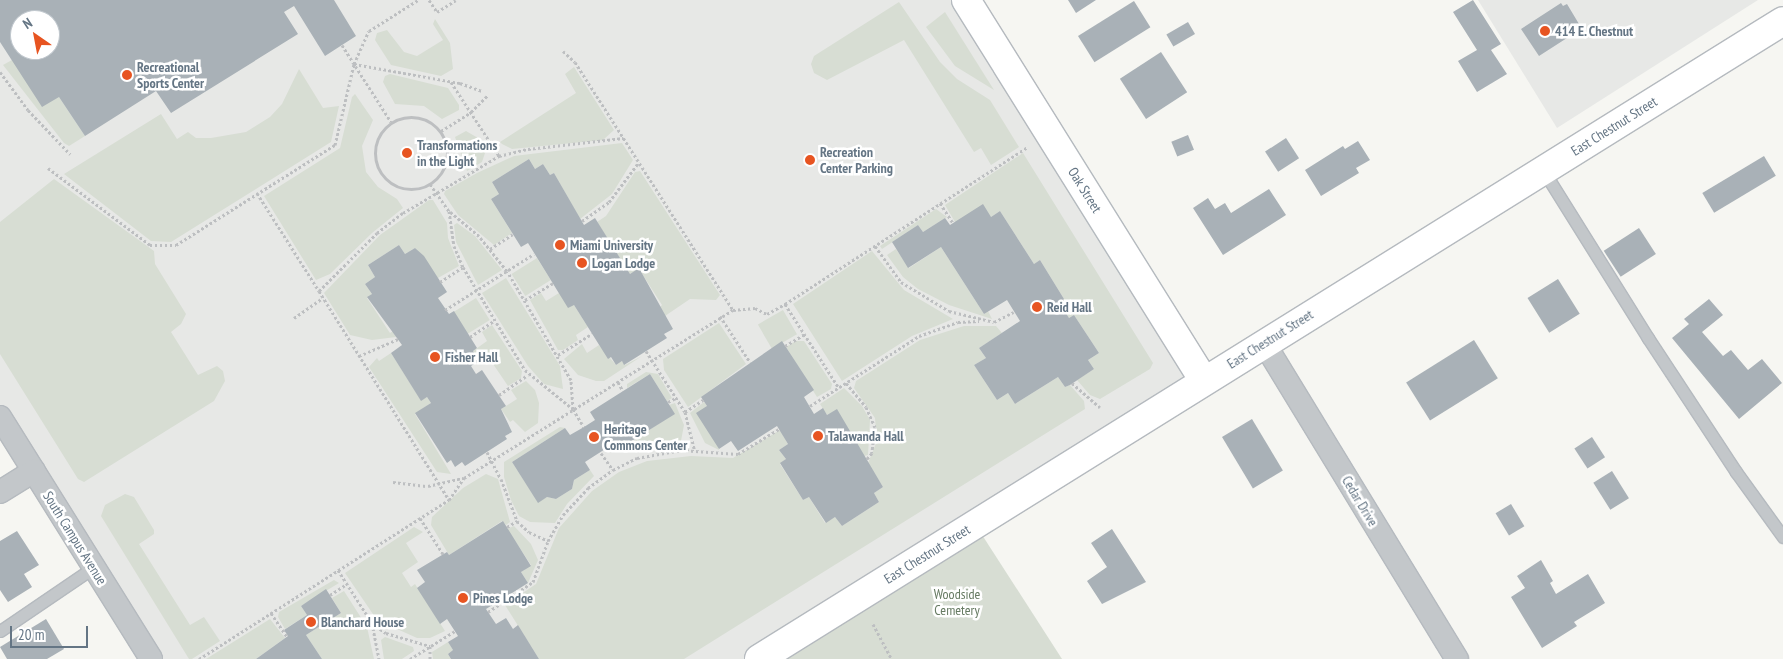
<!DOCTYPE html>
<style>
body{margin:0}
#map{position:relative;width:1783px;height:659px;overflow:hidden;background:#f6f6f2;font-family:"PT Sans Narrow",sans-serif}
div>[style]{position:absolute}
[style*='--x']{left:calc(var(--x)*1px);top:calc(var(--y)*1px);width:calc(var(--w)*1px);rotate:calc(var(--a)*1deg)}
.built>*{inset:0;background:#e7e8e6}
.green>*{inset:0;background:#d7ddd3;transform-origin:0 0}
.building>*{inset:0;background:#a9b1b7;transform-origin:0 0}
.path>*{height:3px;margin-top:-1.5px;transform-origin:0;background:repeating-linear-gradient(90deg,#bdbfc1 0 2.5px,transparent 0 5px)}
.path>.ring{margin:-1.5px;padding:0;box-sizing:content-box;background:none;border:3px solid #bdbfc1;border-radius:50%}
.roads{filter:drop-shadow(1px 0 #b5babf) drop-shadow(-1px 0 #b5babf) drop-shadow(0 1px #b5babf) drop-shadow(0 -1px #b5babf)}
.lane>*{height:11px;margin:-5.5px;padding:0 5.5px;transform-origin:5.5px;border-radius:5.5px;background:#c3c7ca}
.street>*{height:22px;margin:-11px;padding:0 11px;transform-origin:11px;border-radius:11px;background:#c3c7ca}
.secondary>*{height:28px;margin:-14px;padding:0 14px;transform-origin:14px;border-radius:14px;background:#fff}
.dots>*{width:14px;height:14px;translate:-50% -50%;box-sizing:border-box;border:2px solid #fff;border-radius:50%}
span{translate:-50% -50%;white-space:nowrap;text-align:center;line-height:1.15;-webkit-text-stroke:5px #fff;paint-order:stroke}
.poi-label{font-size:14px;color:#647584;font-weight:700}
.left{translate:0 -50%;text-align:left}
.street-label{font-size:14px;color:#647584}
.park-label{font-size:14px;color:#677b63}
.north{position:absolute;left:10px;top:10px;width:50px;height:50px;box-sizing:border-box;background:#fff;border:1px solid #c1c8ce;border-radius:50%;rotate:327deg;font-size:14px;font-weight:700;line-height:20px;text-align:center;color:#647584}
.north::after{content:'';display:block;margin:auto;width:18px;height:22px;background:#e75421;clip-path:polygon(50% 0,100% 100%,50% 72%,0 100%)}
.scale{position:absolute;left:10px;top:626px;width:78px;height:22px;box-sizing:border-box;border:2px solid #647584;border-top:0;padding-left:6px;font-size:15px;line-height:18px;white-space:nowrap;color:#647584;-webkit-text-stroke:4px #fff;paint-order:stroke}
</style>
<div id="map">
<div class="built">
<div style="clip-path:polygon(evenodd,0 0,966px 0,1204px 381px,759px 659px,151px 659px,0 417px,0 0,20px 20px,50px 20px,50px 50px,20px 50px,20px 20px)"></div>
<div style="clip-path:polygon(1478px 0,1758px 0,1557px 128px)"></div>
</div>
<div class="green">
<div style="clip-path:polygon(899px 2px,940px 62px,957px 79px,990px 100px,1019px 147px,991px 165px,981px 148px,974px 152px,904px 40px,827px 80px,814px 73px,811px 64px,814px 56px)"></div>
<div style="clip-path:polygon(945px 12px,994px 90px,955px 66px,926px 27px)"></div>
<div style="clip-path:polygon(435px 19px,450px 43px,453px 69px,441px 76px,391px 65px,375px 40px,377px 33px,387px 30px,404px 52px,417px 56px,443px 40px,433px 24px)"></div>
<div style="clip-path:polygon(12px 60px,59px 97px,85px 136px,69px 146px,64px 143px,3px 65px)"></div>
<div style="clip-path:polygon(574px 67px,614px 130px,603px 140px,512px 149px,502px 144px,500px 142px,576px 93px,565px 74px)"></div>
<div style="clip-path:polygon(299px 69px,323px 108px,339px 106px,331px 142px,171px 242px,151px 241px,64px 174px,161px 114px,177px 139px,188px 132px,196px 138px,211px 138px,246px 132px,270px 117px,282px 104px)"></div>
<div style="clip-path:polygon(390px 74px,448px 88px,459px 105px,459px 110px,442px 119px,424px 106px,395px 104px,383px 82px,385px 76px)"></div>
<div style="clip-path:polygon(355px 94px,373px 120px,362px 146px,366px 172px,378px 187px,397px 199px,403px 208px,372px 233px,330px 274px,316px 280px,264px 196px,340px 148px,352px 97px)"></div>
<div style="clip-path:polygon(466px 131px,478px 138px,486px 150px,482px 162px,467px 171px,455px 137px)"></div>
<div style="clip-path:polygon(622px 143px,633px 160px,612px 194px,580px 219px,554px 173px,550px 175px,543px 164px,535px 169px,529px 159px,492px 182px,499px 194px,491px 199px,512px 233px,494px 245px,458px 215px,444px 194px,445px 191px,477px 173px,514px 156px)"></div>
<div style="clip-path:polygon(1023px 153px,1153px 363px,1150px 369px,1100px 399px,1090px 395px,1077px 380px,1094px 369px,1088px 360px,1099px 353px,1074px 315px,1069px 318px,1059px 302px,1064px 299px,1040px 260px,1034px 264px,1000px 211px,991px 217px,955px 222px,945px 205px)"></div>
<div style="clip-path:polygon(640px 171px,720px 295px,716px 300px,690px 299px,665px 316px,660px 307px,662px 305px,639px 269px,630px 274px,597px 222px,606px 216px,635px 172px)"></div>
<div style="clip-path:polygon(54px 179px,154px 251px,155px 264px,186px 314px,181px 324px,171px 332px,198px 375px,217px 366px,223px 371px,225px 381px,214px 401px,84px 482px,78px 479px,0 354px,0 222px)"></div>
<div style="clip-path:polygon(429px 200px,433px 200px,447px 223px,448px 238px,459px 266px,438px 278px,415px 248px,405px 254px,399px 245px,368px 265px,375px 277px,365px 284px,372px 294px,367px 298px,390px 333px,393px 331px,396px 337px,372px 340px,350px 335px,324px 293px,380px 235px)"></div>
<div style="clip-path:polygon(936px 209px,947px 217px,923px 232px,918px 225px,882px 249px,880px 246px)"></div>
<div style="clip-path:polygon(457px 223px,475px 236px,502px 270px,478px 285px,456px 242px,454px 225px)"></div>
<div style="clip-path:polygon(941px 247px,984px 314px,988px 311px,992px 319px,949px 305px,918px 289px,903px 277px,887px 255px,896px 249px,909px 268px)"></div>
<div style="clip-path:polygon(872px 251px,904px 290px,953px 319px,912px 336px,842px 381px,793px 304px)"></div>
<div style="left:537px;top:258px;width:26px;height:30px;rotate:58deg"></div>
<div style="clip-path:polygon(506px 278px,560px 366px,563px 389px,544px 384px,528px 366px,482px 293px)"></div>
<div style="clip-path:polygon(541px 293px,546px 301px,559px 293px,574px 305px,588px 327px,576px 335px,578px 340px,563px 350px,558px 350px,530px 300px)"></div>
<div style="left:476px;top:298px;width:26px;height:26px;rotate:58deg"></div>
<div style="left:783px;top:310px;width:28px;height:29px;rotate:60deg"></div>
<div style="clip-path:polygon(719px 323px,746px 364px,688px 407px,664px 370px,663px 359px)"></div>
<div style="clip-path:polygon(492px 325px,522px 371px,521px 378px,508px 386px,489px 358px,479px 361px,473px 351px,487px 341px,482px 332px)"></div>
<div style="clip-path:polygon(964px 326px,996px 326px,1002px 333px,979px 348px,986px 358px,974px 365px,997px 400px,1008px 393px,1015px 404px,1058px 377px,1065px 387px,1070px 385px,1084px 401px,1085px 409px,684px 659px,539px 659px,505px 605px,536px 584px,559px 528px,592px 491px,619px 472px,647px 461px,691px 456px,733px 458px,780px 430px,788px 444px,779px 450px,786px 459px,780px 464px,803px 500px,809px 497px,825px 523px,835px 517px,842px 526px,879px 502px,874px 493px,883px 487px,868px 463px,877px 441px,875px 418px,854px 388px,856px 381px,920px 340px)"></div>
<div style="clip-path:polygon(796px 341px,804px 341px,832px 384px,831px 389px,817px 397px,786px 347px)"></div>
<div style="clip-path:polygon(582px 344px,587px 353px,599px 345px,616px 365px,622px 361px,625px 365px,642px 356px,604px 381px,596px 381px,578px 375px,564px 359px)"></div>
<div style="clip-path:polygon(391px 353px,421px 400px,427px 397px,431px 403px,415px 414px,451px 474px,437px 472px,369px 367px,377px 358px,379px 361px)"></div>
<div style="clip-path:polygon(646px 372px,658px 374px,672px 398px,667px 401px,650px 374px,627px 388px,627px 384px)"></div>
<div style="clip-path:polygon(526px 381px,535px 390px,539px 403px,538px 423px,525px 432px,513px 420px,510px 422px,501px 409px,517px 399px,511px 390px)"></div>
<div style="clip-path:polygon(844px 388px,862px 406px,870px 420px,868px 455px,864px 456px,837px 410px,827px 415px,820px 404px)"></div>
<div style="clip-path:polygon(704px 402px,707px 406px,719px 450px,705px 443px,690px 413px)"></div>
<div style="clip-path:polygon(675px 403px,684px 425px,680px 446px,650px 450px,640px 446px,635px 439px,674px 414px,669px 405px)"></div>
<div style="clip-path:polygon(560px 427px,565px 428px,512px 462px,538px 502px,547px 497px,556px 499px,572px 489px,574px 480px,590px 470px,594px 476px,567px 504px,555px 523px,530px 522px,519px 516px,511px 500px,504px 477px,504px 462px)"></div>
<div style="clip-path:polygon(486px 474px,498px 479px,510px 522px,506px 525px,502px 521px,449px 555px,431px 525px,432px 517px,463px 488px)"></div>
<div style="clip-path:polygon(125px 494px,134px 497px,154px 530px,154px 534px,139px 544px,190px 625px,204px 617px,220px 641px,192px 659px,189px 659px,101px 516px,105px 505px)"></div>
<div style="clip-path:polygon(975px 524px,1062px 659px,759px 659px)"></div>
<div style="clip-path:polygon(514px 526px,531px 544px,538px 560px,528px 583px,521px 572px,531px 565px,507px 529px)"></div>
<div style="clip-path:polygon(414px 527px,423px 532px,406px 543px,418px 562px,402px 573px,411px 587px,415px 584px,445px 631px,430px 638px,417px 638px,377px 620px,345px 573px)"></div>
<div style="clip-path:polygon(334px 580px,339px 583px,301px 606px,307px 615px,285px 629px,278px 617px,279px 612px)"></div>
<div style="clip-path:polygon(344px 591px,367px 627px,374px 659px,322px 659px,306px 635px,341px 613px,332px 598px)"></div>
<div style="clip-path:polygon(270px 619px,285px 638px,256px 659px,206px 659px)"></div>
<div style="clip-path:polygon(385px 637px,413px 647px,414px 651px,402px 659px,384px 659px,381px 640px)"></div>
<div style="clip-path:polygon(448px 642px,453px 650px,448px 654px,451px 659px,433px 659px,432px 652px)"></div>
</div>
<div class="building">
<div style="clip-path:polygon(evenodd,0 0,334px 0,356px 36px,325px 56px,294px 6px,284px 12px,298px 34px,171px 113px,156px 91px,85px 136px,59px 97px,42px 107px,0 42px,0 0,20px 20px,50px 20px,50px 50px,20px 50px,20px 20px)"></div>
<div style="clip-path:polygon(1068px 0,1096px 0,1076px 13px)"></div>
<div style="clip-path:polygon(1473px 0,1501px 44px,1491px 50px,1507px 74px,1477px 92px,1458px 61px,1477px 50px,1453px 12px)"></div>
<div style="left:1134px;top:1px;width:31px;height:66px;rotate:58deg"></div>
<div style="clip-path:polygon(1561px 3px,1563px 6px,1567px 4px,1579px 24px,1564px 33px,1567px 38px,1539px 56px,1521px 29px)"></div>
<div style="left:1188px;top:22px;width:14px;height:25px;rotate:60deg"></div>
<div style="left:1161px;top:52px;width:48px;height:49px;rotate:57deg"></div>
<div style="left:1188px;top:135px;width:16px;height:18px;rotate:68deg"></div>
<div style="left:1286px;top:138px;width:24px;height:25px;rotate:57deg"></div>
<div style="clip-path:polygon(1358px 141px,1370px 160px,1356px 168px,1359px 173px,1321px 196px,1305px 170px,1343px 146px,1345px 149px)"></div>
<div style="left:1764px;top:156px;width:23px;height:72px;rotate:59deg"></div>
<div style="clip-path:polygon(529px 159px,535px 169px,543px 164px,550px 175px,554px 173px,584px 225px,595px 218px,630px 274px,639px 268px,673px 329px,664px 334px,667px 338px,624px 365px,622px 361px,616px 365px,611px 357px,608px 359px,574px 305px,568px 308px,528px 243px,521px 247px,491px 199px,499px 194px,492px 182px)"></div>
<div style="clip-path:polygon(1269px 189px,1286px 215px,1223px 255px,1193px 208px,1208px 198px,1215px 209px,1225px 203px,1231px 213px)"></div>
<div style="clip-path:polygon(983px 204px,991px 217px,1000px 211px,1034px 264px,1040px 260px,1064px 299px,1059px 302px,1069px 318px,1074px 315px,1099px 353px,1088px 360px,1094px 369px,1070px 385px,1065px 387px,1058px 377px,1015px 404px,1008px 393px,997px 400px,974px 365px,986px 358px,979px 348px,1020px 321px,1007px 300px,984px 314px,941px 247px,908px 268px,892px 242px,918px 225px,923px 232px,945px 218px,950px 225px)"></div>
<div style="left:1639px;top:228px;width:31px;height:42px;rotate:57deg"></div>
<div style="clip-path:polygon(399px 245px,405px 254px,415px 248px,424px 256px,447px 292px,438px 298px,449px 314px,454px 311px,477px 348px,473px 351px,479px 361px,471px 366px,476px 374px,482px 370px,506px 406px,501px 409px,512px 432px,505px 436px,507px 439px,465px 466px,462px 462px,455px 467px,451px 460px,447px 463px,415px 413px,431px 403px,427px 397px,421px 401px,391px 353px,402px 345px,367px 297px,372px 294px,365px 284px,375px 277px,368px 265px)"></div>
<div style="left:1558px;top:279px;width:41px;height:36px;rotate:58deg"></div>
<div style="clip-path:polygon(1709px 299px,1723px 315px,1702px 332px,1723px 356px,1731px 350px,1748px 370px,1762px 359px,1782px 383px,1739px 419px,1672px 338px,1689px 324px,1684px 319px)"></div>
<div style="left:1474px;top:340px;width:45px;height:80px;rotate:58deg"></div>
<div style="clip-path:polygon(782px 341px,814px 390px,804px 397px,814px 414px,823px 408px,827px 415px,837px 409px,883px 487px,874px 493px,879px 502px,842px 526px,835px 517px,826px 523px,809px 497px,803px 500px,780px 463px,786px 459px,779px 450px,788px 444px,777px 426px,738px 451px,731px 441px,719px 449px,696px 413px,707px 406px,701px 397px)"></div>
<div style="clip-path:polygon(650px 374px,675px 414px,617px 450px,613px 444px,585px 462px,590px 470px,574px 480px,572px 489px,556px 499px,547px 497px,538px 503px,512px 462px,565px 428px,570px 435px,584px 427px,595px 420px,590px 412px)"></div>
<div style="left:1252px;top:419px;width:60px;height:35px;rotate:59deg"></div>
<div style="left:1592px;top:437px;width:24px;height:21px;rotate:57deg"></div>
<div style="left:1612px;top:471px;width:32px;height:22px;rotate:58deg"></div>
<div style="left:1511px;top:504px;width:26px;height:18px;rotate:59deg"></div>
<div style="clip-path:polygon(503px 521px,531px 566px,521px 572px,528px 583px,486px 609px,496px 624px,506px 618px,513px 629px,518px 625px,539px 659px,451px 659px,448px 654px,453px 650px,448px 642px,458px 636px,447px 619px,440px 624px,417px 588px,425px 582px,417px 570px,447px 552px,449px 555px)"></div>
<div style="clip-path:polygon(1112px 529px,1146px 582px,1102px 604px,1087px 581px,1107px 567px,1091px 543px)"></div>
<div style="clip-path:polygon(17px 531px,39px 565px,24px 574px,32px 587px,8px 602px,0 590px,0 541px)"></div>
<div style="clip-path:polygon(1541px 560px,1553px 581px,1550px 583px,1556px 594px,1588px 574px,1605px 603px,1574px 622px,1577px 626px,1542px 648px,1511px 597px,1525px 588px,1517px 576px)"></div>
<div style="clip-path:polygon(326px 589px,341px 613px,306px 635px,322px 659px,256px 659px,288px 636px,284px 630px,307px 615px,301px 606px)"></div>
<div style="clip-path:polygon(46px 619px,64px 649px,47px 659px,7px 659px,0 647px)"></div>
</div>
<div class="path">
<div style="--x:429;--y:0;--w:14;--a:56"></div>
<div style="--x:437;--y:12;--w:22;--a:-32"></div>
<div style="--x:342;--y:45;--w:91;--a:57.5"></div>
<div style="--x:563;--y:51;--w:16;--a:43"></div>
<div style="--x:575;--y:62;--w:294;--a:57.5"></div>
<div style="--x:354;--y:64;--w:108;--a:10.2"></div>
<div style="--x:460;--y:83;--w:23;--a:20"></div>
<div style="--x:0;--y:72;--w:47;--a:53.6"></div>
<div style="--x:28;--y:110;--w:61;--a:46.3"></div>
<div style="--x:451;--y:82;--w:88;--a:57"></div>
<div class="ring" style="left:375px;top:117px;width:69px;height:69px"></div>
<div style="--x:441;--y:131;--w:36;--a:-32"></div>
<div style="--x:471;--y:112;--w:23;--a:-45"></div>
<div style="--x:48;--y:168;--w:128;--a:37"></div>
<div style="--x:150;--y:245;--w:26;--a:0"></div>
<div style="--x:176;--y:245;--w:188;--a:-32.2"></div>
<div style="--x:335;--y:145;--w:83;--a:-76.8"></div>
<div style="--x:354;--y:64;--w:36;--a:-66"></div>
<div style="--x:369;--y:31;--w:58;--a:-32.3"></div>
<div style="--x:430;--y:184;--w:33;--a:55"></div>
<div style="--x:257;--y:193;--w:116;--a:57.7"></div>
<div style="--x:319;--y:291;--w:82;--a:-45"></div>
<div style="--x:377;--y:233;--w:33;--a:-38"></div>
<div style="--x:403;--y:213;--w:112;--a:-30.7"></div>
<div style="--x:499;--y:156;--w:30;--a:-14"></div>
<div style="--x:528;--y:149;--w:96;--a:-6.6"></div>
<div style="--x:940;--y:203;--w:24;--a:57"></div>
<div style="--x:582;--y:221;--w:33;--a:-35"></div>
<div style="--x:609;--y:202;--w:50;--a:-53.1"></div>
<div style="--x:875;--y:246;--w:44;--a:54.2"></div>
<div style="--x:901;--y:282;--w:56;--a:31.1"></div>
<div style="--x:949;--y:311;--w:46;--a:13.7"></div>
<div style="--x:994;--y:322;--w:22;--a:-27"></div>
<div style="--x:490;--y:249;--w:27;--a:-33"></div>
<div style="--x:440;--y:282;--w:27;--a:-33"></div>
<div style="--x:319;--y:291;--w:246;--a:58.1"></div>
<div style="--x:525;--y:300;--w:33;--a:-31"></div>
<div style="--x:785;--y:304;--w:289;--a:-32.9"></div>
<div style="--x:445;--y:310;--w:105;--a:-32.2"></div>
<div style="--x:720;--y:316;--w:55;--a:56.9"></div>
<div style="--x:294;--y:318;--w:35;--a:-35"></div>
<div style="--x:470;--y:337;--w:29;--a:-34"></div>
<div style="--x:785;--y:346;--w:23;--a:-31"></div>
<div style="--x:646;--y:351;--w:72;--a:57.4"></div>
<div style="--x:685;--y:412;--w:38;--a:76"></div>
<div style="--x:558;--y:355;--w:40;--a:-32"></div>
<div style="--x:359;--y:356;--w:43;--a:-23.6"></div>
<div style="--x:618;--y:382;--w:10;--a:61"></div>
<div style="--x:846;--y:383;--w:31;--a:50"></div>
<div style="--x:866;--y:407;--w:22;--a:66"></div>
<div style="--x:875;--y:427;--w:26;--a:97"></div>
<div style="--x:872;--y:453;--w:9;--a:131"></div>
<div style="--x:1072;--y:383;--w:37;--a:41"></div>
<div style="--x:499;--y:395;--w:35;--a:-35"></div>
<div style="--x:668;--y:402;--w:9;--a:-27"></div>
<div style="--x:810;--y:406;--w:130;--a:-32.7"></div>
<div style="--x:919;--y:336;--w:41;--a:-19.7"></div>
<div style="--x:958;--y:322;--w:21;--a:-3"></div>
<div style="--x:573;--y:409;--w:29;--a:-94"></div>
<div style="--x:571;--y:380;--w:126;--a:-120.4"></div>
<div style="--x:507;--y:271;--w:45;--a:-128.7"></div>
<div style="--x:479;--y:236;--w:39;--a:-140"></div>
<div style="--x:449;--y:211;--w:35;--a:82"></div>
<div style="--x:454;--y:246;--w:23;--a:67"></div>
<div style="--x:463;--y:267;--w:120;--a:59"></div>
<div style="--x:525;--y:370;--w:62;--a:39.1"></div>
<div style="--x:573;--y:409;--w:21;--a:59"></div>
<div style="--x:685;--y:412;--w:22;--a:-34"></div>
<div style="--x:487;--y:452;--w:30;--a:63"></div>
<div style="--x:501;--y:479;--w:45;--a:69.1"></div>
<div style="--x:517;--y:521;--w:16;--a:43"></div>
<div style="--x:529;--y:532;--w:21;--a:25"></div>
<div style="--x:601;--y:453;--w:21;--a:55"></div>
<div style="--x:393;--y:482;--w:35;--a:7"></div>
<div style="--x:428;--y:486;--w:36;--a:-13"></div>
<div style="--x:420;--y:518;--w:43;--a:57.4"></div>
<div style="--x:507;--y:527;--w:12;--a:-31"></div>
<div style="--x:338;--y:570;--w:63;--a:57.3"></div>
<div style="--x:372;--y:623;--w:17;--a:36"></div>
<div style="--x:386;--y:633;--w:46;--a:16.5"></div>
<div style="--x:430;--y:646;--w:13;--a:90"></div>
<div style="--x:330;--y:595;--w:20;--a:-33"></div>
<div style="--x:488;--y:612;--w:54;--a:-33.7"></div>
<div style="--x:533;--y:582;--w:44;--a:-69.9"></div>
<div style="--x:548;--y:541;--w:30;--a:-60"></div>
<div style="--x:563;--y:515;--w:37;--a:-47"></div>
<div style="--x:588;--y:488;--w:31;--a:-36"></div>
<div style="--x:613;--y:470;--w:27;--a:-27"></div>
<div style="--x:637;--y:458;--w:45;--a:-10.3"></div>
<div style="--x:681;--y:450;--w:57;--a:4"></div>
<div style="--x:738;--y:454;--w:48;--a:-31.4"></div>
<div style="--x:271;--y:613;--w:29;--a:56"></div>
<div style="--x:372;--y:623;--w:37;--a:79"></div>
<div style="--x:873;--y:624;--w:40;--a:62"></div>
<div style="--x:199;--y:659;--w:296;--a:-32.5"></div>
<div style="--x:449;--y:500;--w:27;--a:-56"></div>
<div style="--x:464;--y:478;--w:317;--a:-32"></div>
<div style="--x:733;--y:310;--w:22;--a:-5"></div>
<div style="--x:755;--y:308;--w:13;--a:27"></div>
<div style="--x:767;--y:314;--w:21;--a:-29"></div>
<div style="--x:785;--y:304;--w:100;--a:57.3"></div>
<div style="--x:410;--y:659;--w:53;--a:-31.9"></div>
</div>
<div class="roads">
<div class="lane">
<div style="--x:1543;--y:170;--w:198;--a:58"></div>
<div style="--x:1648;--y:338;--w:160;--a:56.7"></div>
<div style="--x:1736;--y:472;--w:80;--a:54.1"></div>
<div style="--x:0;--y:631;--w:114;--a:-34.2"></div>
</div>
<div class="street">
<div style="--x:1264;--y:343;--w:370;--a:58.6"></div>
<div style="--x:0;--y:417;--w:285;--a:58"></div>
<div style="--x:0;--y:492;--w:40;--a:-32"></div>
</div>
<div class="secondary">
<div style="--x:966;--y:0;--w:449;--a:58"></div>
<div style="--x:759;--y:659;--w:1206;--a:-31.92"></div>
</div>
</div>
<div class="dots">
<div style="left:1545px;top:31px;background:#e75421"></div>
<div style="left:127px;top:75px;background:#e75421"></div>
<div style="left:407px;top:153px;background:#e75421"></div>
<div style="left:810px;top:160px;background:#e75421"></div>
<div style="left:560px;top:245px;background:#e75421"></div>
<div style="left:582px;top:263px;background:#e75421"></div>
<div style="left:1037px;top:307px;background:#e75421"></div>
<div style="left:435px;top:357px;background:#e75421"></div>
<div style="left:818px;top:436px;background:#e75421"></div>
<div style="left:594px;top:437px;background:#e75421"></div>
<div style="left:463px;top:598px;background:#e75421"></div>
<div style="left:311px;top:622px;background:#e75421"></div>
</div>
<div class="poi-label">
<span class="left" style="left:1555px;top:31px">414 E. Chestnut</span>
<span class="left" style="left:137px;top:75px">Recreational<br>Sports Center</span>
<span class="left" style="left:417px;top:153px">Transformations<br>in the Light</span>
<span class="left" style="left:820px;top:160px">Recreation<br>Center Parking</span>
<span class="left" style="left:570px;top:245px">Miami University</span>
<span class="left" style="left:592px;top:263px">Logan Lodge</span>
<span class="left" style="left:1047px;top:307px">Reid Hall</span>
<span class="left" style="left:445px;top:357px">Fisher Hall</span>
<span class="left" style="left:604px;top:437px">Heritage<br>Commons Center</span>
<span class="left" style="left:828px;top:436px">Talawanda Hall</span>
<span class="left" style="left:473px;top:598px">Pines Lodge</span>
<span class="left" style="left:321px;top:622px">Blanchard House</span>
</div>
<div class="street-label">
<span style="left:1614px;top:126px;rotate:-32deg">East Chestnut Street</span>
<span style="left:1085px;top:190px;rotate:58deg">Oak Street</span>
<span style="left:1270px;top:339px;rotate:-32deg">East Chestnut Street</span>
<span style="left:1360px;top:501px;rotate:59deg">Cedar Drive</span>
<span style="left:75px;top:538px;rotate:58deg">South Campus Avenue</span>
<span style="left:927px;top:554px;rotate:-32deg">East Chestnut Street</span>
</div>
<div class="park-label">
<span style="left:957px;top:602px">Woodside<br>Cemetery</span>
</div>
<div class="north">N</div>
<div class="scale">20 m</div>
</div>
